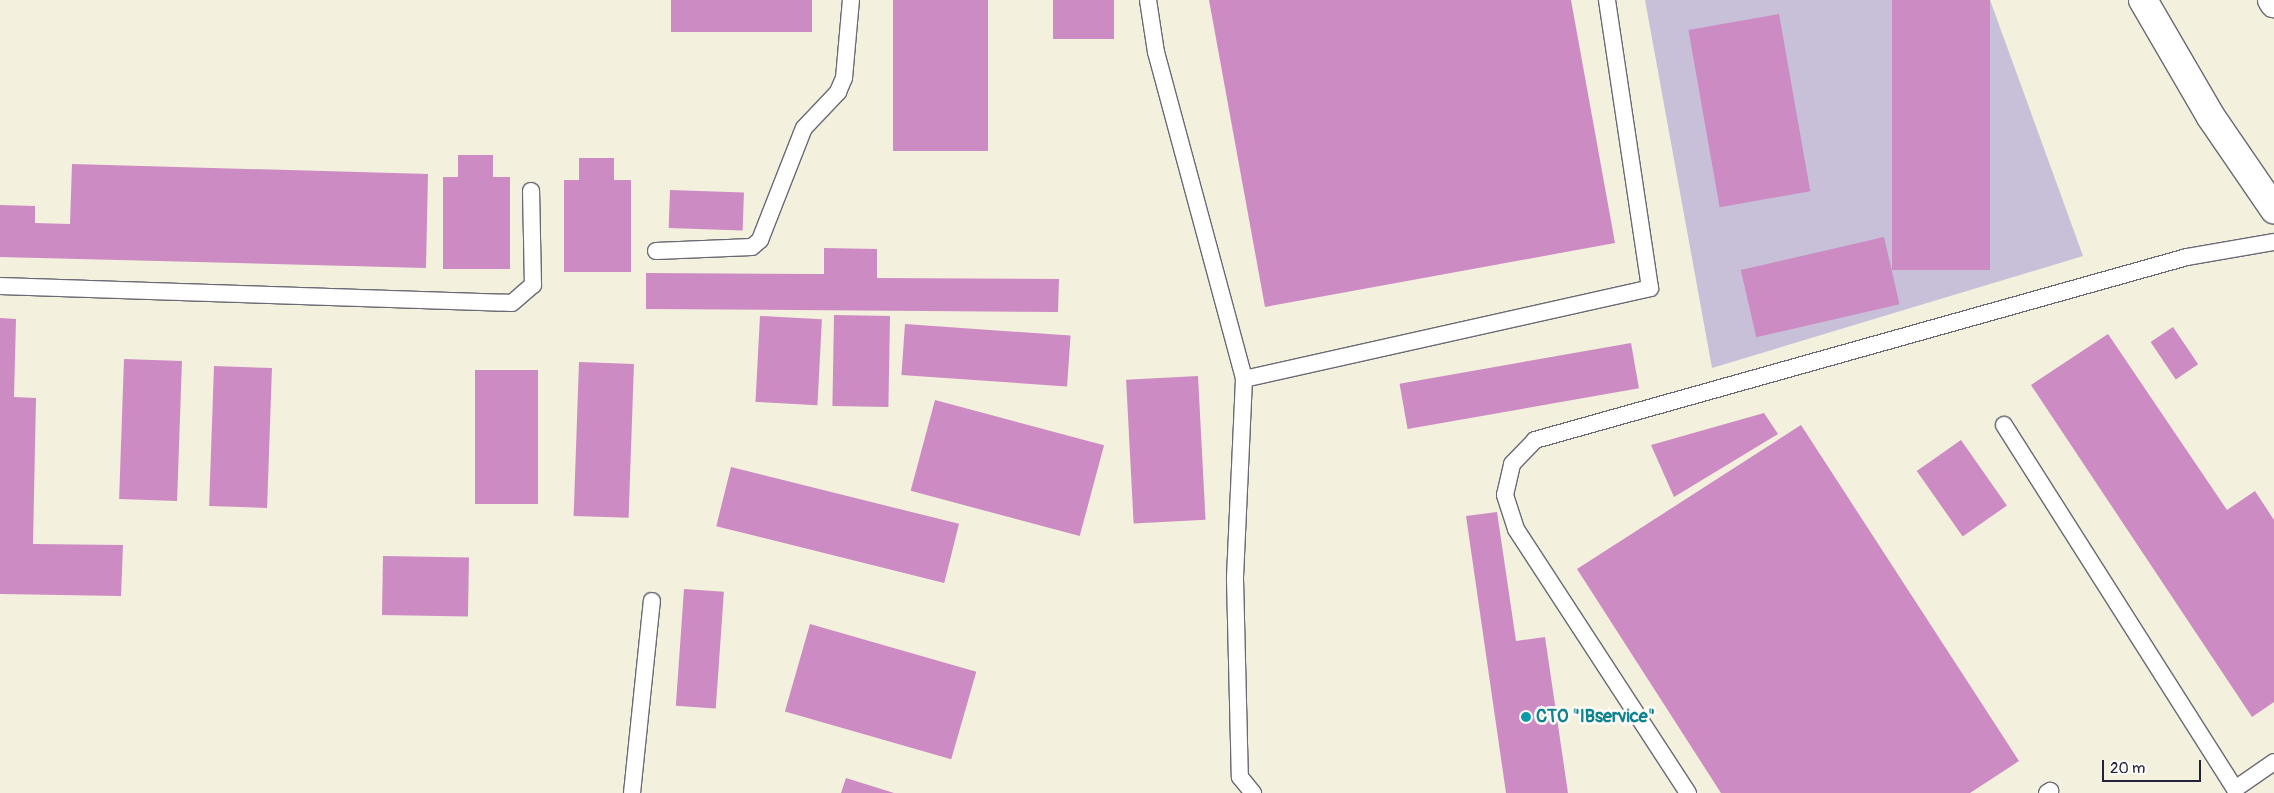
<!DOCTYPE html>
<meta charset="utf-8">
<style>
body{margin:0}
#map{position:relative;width:2274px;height:793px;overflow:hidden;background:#f3f0de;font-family:Pangolin,sans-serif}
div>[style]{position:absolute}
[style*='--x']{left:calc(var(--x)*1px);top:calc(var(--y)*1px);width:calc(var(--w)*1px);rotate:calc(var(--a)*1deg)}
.industrial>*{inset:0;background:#c8bfd8}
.building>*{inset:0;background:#cd8bc3;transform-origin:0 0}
.roads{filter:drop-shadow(1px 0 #6b6a74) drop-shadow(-1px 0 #6b6a74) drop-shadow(0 1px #6b6a74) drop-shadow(0 -1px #6b6a74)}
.lane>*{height:16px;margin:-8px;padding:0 8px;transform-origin:8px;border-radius:8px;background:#fff}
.street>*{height:28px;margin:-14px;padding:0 14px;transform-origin:14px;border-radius:14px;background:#fff}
.dots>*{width:14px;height:14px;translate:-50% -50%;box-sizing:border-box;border:2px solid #fdfcf7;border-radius:50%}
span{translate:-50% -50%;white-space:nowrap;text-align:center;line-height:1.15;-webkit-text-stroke:5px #fdfcf7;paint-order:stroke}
.culture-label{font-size:18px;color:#0d838f;font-weight:700}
.left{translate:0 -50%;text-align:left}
.scale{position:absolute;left:2102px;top:760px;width:99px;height:22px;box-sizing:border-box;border:2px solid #22223b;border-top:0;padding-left:6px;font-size:15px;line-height:18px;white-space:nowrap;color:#22223b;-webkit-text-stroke:4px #fdfcf7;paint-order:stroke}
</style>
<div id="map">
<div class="industrial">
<div style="clip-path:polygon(1645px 0,1990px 0,2083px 256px,1712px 368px)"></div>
</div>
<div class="building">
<div style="left:671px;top:0;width:141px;height:32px"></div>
<div style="left:893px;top:0;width:95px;height:151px"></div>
<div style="left:1053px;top:0;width:61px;height:39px"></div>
<div style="clip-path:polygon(1209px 0,1571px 0,1615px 243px,1265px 307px)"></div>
<div style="left:1892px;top:0;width:98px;height:270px"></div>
<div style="left:1779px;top:14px;width:180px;height:92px;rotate:80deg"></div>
<div style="clip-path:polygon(458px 155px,493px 155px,493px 177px,510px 177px,510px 269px,443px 269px,443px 177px,458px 177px)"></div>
<div style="clip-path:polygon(579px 158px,614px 158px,614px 180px,631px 180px,631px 272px,564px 272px,564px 180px,579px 180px)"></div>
<div style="clip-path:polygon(72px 164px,428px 174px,426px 268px,0 257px,0 205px,35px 206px,35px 223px,70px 224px)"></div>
<div style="left:670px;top:190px;width:74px;height:38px;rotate:2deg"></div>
<div style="left:1884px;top:237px;width:69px;height:147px;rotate:77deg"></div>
<div style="clip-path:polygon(824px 248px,877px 249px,877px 278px,1059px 279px,1058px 312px,646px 309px,646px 273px,824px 274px)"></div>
<div style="left:834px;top:315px;width:56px;height:91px;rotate:1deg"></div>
<div style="left:760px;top:316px;width:62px;height:86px;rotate:3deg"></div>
<div style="clip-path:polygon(0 318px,16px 319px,14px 397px,36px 398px,33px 544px,123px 545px,121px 596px,0 594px)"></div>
<div style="left:905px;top:324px;width:166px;height:51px;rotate:4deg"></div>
<div style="left:2173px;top:327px;width:45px;height:27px;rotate:56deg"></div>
<div style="clip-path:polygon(2108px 334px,2227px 510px,2255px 491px,2274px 520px,2274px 702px,2252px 717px,2031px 385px)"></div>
<div style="left:1631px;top:343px;width:46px;height:235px;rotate:80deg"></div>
<div style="left:124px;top:359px;width:58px;height:140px;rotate:2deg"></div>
<div style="left:579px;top:362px;width:55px;height:154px;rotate:2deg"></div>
<div style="left:214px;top:366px;width:58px;height:140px;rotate:2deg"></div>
<div style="left:475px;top:370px;width:63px;height:134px"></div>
<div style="left:1198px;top:376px;width:144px;height:72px;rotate:87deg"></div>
<div style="left:935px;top:400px;width:175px;height:94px;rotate:15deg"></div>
<div style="clip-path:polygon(1764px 413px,1778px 434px,1674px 497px,1651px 445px)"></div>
<div style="clip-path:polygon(1801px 425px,2019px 761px,1970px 793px,1721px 793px,1577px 569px)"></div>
<div style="left:1961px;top:440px;width:80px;height:54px;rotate:55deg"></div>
<div style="left:731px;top:467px;width:235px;height:61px;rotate:14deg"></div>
<div style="clip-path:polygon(1497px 512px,1516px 641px,1545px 637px,1568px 793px,1506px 793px,1466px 516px)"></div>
<div style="left:383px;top:556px;width:86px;height:59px;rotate:1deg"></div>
<div style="left:684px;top:589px;width:40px;height:117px;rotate:4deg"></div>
<div style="left:810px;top:624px;width:173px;height:91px;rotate:16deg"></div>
<div style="clip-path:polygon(846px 778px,894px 793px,841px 793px)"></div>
</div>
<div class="roads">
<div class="lane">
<div style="--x:1148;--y:0;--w:53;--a:81.3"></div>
<div style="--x:1156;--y:52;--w:339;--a:74.9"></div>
<div style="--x:1244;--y:379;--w:200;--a:92.6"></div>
<div style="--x:1235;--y:579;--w:198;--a:88.6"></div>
<div style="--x:1240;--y:777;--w:21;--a:51"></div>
<div style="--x:656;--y:251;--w:96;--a:-2.4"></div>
<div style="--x:752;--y:247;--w:11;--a:-41"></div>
<div style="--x:760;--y:240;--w:120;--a:-68.6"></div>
<div style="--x:804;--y:128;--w:50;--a:-46.6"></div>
<div style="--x:838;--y:92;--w:15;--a:-67"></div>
<div style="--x:844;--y:78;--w:78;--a:-84.9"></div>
<div style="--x:0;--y:286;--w:512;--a:1.9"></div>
<div style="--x:512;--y:303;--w:28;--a:-41"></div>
<div style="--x:533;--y:285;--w:94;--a:-91.2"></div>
<div style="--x:1244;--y:379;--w:416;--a:-12.6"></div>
<div style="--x:1650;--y:288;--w:291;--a:-98.5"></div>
<div style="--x:2004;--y:425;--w:431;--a:57.6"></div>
<div style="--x:2235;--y:789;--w:47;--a:-34.7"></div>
<div style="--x:632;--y:793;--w:193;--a:-84.1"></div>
<div style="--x:1688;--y:793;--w:315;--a:-123.1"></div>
<div style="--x:1516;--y:529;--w:36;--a:-108"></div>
<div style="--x:1505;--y:495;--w:32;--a:-77"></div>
<div style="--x:1512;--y:464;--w:33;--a:-46"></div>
<div style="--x:1535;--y:440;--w:677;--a:-15.68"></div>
<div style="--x:2187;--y:257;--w:88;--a:-9.8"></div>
<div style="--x:2047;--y:793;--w:4;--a:-34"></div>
</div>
<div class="street">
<div style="--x:2143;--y:0;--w:135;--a:59.8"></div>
<div style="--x:2211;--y:117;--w:112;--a:55.6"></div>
<div style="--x:2272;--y:0;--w:4;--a:56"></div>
</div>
</div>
<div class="dots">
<div style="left:1526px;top:717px;background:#0f9aa8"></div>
</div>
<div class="culture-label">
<span class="left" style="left:1536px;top:717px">СТО "IBservice"</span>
</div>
<div class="scale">20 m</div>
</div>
